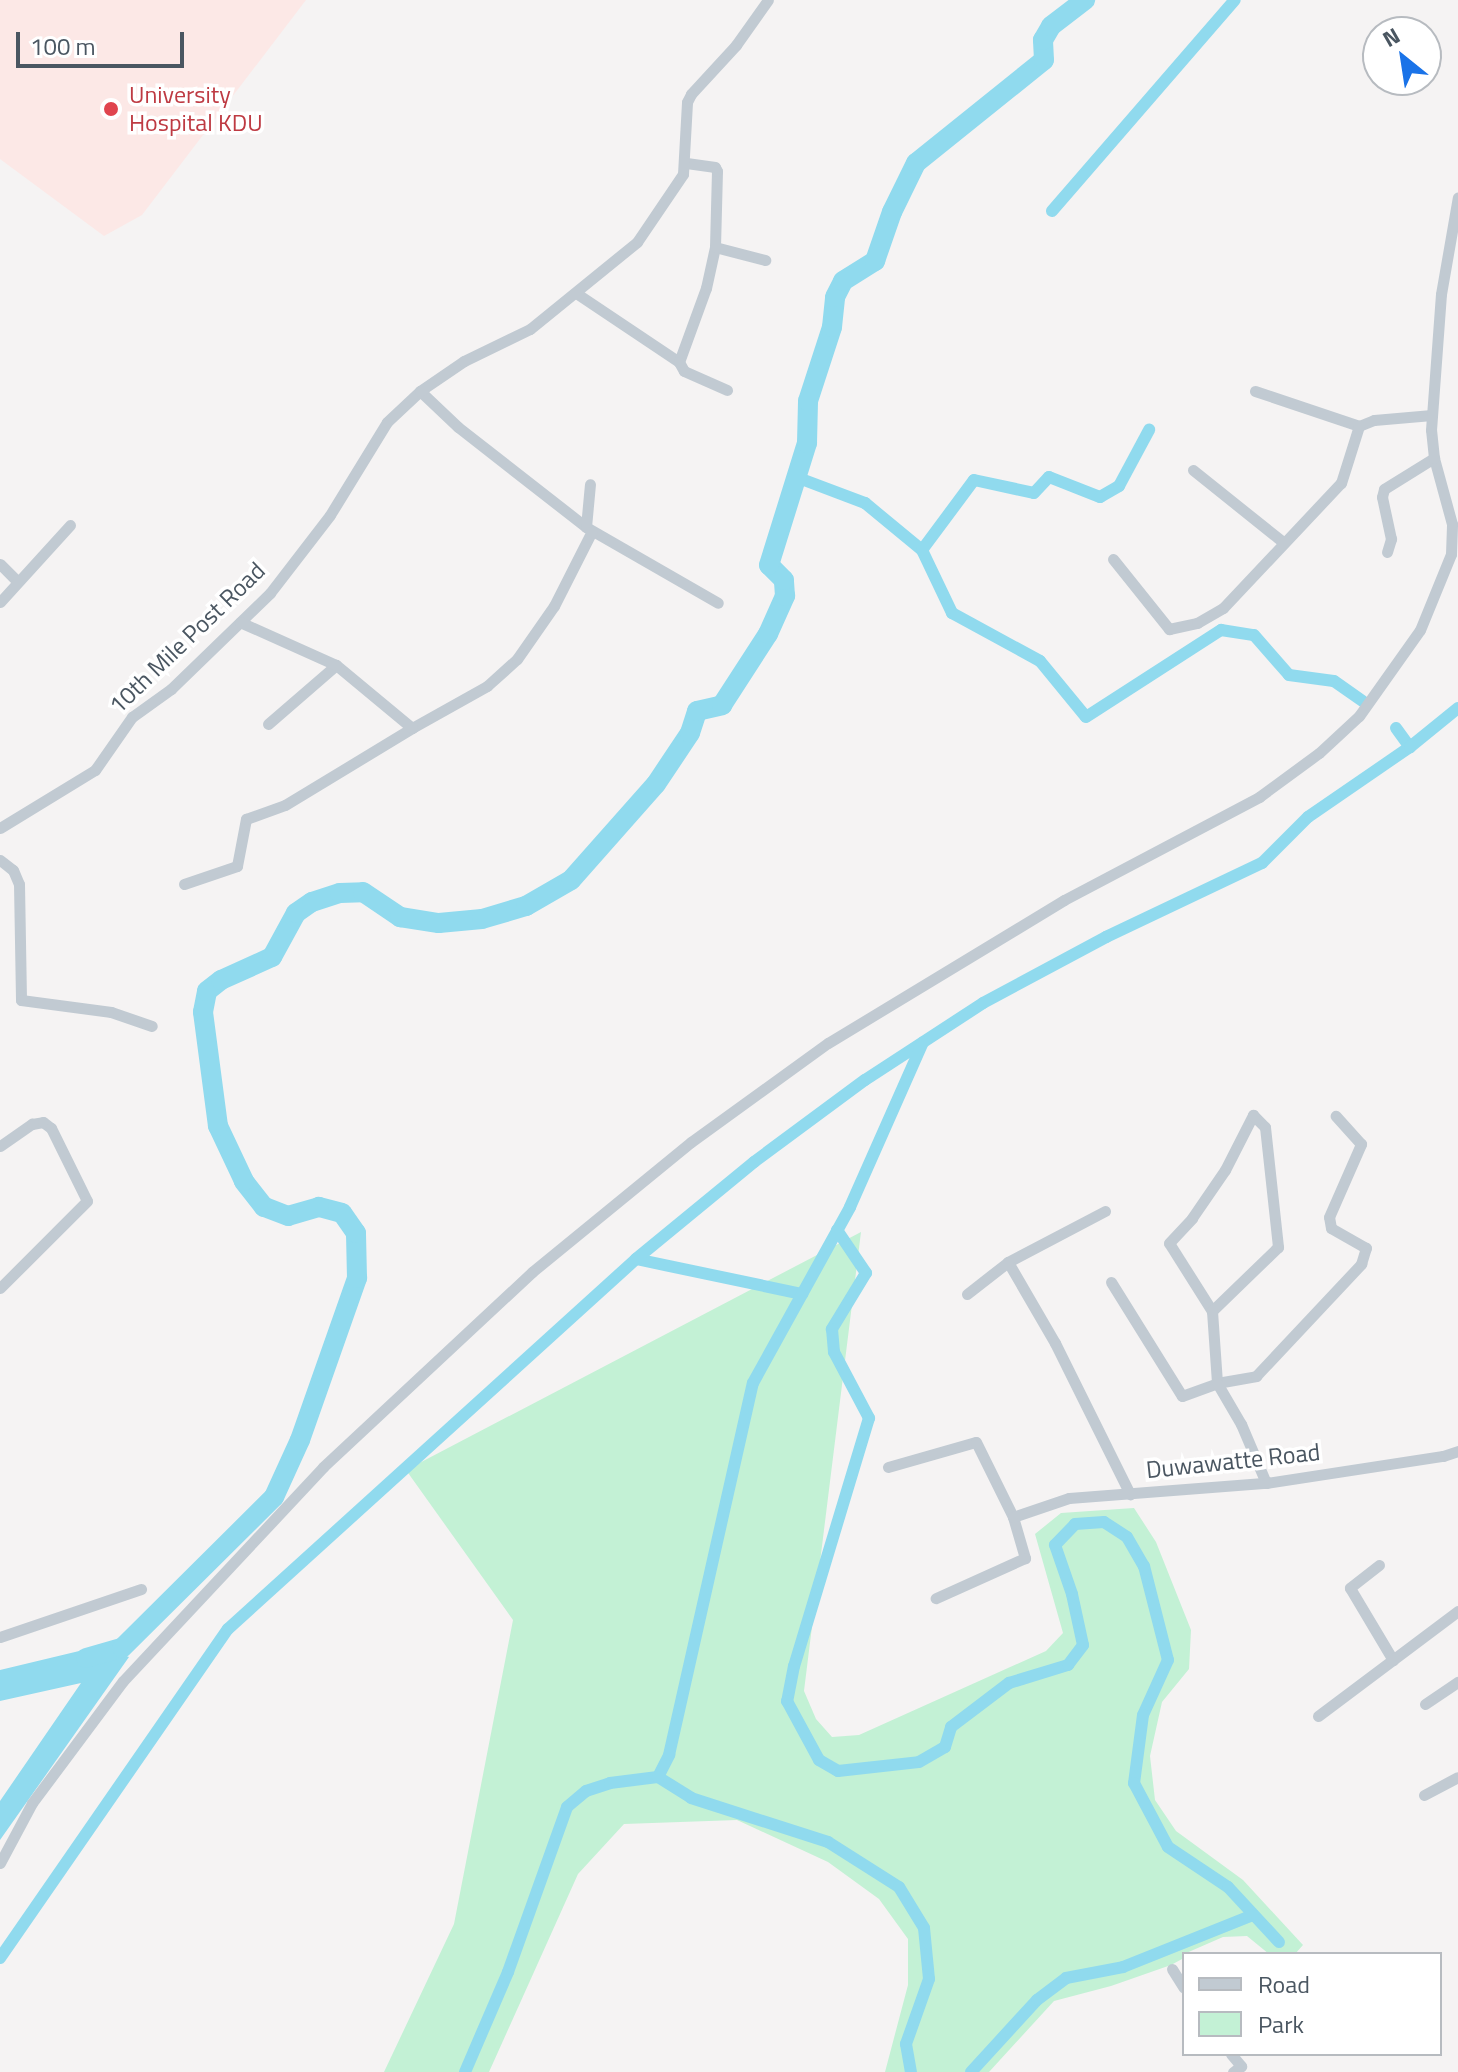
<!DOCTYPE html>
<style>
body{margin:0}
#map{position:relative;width:1458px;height:2072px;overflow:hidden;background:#f5f3f3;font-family:"Titillium Web",sans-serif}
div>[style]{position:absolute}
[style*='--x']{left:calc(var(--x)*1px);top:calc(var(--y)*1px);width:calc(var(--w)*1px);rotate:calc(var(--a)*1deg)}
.medical>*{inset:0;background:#fce8e6}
.green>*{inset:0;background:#c3f1d5}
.water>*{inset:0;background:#90daee}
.canal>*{height:12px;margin:-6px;padding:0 6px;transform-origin:6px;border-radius:6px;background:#90daee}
.river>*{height:20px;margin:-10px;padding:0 10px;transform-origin:10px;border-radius:10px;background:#90daee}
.street>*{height:11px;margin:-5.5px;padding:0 5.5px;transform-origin:5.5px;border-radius:5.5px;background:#c1cad2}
.dots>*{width:22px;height:22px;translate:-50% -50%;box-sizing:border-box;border:4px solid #fff;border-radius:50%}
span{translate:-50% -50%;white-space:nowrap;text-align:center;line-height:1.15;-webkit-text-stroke:7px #fff;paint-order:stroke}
.health-label{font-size:24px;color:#be3a42}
.left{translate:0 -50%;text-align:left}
.street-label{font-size:24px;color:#4a5661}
.legend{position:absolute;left:1182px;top:1952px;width:260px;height:104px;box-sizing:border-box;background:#fff;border:2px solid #b7bbc0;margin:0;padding:10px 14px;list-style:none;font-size:24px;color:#4a5661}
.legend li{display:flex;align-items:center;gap:16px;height:40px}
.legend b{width:40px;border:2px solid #b7bbc0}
.north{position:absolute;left:1362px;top:16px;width:80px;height:80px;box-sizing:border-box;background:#fff;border:2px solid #b7bbc0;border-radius:50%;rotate:330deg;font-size:22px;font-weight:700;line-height:32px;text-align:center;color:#4a5661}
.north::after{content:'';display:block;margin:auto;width:28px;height:36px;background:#1a73e8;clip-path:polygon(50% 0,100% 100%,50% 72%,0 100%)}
.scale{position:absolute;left:16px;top:32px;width:168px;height:36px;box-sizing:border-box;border:4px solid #4a5661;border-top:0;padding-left:10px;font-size:24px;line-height:28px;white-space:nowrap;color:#4a5661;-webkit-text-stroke:6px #fff;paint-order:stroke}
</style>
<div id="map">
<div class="medical">
<div style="clip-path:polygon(0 0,306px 0,142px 215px,104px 236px,0 159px)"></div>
</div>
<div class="green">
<div style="clip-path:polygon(861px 1232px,804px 1691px,816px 1719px,832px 1737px,859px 1735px,1046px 1651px,1063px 1633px,1035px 1534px,1061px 1513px,1134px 1508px,1156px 1542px,1191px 1630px,1189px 1669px,1162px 1702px,1150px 1756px,1155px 1800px,1176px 1831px,1243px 1880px,1303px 1945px,1295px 1954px,1269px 1954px,1247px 1936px,1223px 1937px,1184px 1954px,1184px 1958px,1171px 1965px,1111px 1986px,1054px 2001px,989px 2072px,885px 2072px,908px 1985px,908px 1939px,879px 1899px,828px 1862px,737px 1820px,624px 1824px,578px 1874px,489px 2072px,384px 2072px,454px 1924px,513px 1620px,406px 1470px)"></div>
</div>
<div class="water">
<div style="clip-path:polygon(100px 1646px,129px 1657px,0 1840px,0 1801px,81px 1683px,0 1701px,0 1670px)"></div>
</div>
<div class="canal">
<div style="--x:1052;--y:211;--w:279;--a:-49.1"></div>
<div style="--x:796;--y:477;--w:74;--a:20.6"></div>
<div style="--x:865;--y:503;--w:74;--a:39.5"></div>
<div style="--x:922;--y:550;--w:70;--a:64.5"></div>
<div style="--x:952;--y:613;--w:100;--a:28.6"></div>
<div style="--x:1040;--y:661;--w:72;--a:50.6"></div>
<div style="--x:1086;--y:717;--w:161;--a:-32.8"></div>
<div style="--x:1221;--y:630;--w:33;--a:9"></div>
<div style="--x:1254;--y:635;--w:53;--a:48.8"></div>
<div style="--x:1289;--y:675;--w:45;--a:7.6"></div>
<div style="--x:1334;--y:681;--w:35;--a:35"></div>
<div style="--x:922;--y:550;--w:87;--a:-53.4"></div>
<div style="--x:974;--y:480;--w:61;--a:12.2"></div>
<div style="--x:1034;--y:493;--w:22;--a:-47"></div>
<div style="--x:1049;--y:477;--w:55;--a:21.4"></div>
<div style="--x:1100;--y:497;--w:22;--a:-30"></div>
<div style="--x:1119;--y:486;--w:64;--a:-61.8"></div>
<div style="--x:1396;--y:728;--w:24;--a:54"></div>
<div style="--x:837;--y:1230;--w:52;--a:56"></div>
<div style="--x:866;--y:1273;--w:66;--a:121.3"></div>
<div style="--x:832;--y:1329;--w:23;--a:85"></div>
<div style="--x:834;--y:1352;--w:75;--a:62.1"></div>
<div style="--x:869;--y:1418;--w:259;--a:106.8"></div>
<div style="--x:794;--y:1666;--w:36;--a:101"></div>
<div style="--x:787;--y:1701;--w:67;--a:61.5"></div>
<div style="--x:819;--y:1760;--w:22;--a:30"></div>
<div style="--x:838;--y:1771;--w:81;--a:-6.3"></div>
<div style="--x:919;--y:1762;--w:30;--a:-30"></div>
<div style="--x:945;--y:1747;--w:21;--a:-73"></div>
<div style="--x:951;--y:1727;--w:73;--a:-37.2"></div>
<div style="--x:1009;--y:1683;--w:62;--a:-17"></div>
<div style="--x:1068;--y:1665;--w:25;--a:-53"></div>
<div style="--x:1083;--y:1645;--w:52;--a:-102.2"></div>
<div style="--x:1072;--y:1594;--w:52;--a:-109.1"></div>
<div style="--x:1055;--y:1545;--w:29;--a:-46"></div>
<div style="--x:1075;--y:1524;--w:29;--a:-4"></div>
<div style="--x:1104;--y:1522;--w:27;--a:33"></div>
<div style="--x:1127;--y:1537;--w:34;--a:60"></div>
<div style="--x:1144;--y:1566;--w:97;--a:75.7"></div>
<div style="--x:1168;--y:1660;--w:60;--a:114.4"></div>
<div style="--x:1143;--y:1715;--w:69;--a:97.5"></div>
<div style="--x:1134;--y:1783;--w:72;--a:62"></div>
<div style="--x:1168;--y:1847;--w:72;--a:33.7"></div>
<div style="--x:1228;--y:1887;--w:75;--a:47.2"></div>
<div style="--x:636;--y:1259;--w:170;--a:11.9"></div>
<div style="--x:658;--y:1777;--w:39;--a:32"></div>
<div style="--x:691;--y:1798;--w:144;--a:17.8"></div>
<div style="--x:828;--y:1842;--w:84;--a:32.4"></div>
<div style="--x:899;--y:1887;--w:48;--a:58.6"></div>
<div style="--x:924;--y:1928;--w:51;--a:84.4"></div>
<div style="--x:929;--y:1979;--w:69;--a:109.5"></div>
<div style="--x:906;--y:2044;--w:28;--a:80"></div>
<div style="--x:0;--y:1958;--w:400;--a:-55.3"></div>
<div style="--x:228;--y:1629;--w:551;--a:-42.2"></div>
<div style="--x:636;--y:1259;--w:153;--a:-39.4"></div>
<div style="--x:754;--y:1162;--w:138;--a:-36.5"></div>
<div style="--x:865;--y:1080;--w:141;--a:-33.1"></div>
<div style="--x:983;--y:1003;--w:140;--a:-28.2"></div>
<div style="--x:1106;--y:937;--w:173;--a:-25.4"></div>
<div style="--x:1262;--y:863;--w:65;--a:-45"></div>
<div style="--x:1308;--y:817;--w:124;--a:-34.5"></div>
<div style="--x:1410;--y:747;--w:62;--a:-39.1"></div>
<div style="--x:465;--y:2072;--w:109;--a:-66.7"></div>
<div style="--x:508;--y:1972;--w:175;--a:-70.3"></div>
<div style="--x:567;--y:1807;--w:25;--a:-40"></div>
<div style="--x:586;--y:1791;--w:25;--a:-18"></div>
<div style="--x:610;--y:1783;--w:48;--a:-7.1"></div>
<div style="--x:658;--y:1777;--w:25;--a:-63"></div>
<div style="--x:669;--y:1755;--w:381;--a:-77.3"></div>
<div style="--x:753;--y:1383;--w:201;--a:-61.1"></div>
<div style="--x:850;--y:1207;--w:180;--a:-66.1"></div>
<div style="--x:971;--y:2072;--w:98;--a:-47.5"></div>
<div style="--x:1037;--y:2000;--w:36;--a:-37"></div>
<div style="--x:1066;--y:1978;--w:58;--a:-10.9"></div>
<div style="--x:1123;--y:1967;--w:140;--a:-21.8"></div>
</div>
<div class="river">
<div style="--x:86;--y:1658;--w:37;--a:-16"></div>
<div style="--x:122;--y:1648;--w:214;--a:-44.8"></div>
<div style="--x:274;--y:1497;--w:63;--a:-65.5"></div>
<div style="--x:300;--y:1440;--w:172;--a:-70.6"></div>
<div style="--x:357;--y:1278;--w:45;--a:-91.3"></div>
<div style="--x:356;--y:1233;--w:24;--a:-125"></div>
<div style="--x:342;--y:1213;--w:24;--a:-165"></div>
<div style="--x:319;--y:1207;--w:32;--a:164"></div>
<div style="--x:288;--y:1216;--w:26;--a:-159"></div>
<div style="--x:264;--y:1207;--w:33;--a:-128"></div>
<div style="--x:244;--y:1181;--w:61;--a:-115.3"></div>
<div style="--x:218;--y:1126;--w:115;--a:-97.5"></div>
<div style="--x:203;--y:1012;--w:21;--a:-79"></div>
<div style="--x:207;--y:991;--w:18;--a:-38"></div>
<div style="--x:221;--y:980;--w:56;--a:-24.3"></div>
<div style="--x:272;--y:957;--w:50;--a:-61.4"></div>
<div style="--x:296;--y:913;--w:19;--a:-35"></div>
<div style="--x:312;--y:902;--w:29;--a:-18"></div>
<div style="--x:340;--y:893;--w:23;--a:-2"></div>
<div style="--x:363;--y:892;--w:45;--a:34"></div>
<div style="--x:400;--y:917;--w:39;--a:9"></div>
<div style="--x:439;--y:923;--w:43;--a:-5.3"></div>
<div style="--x:482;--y:919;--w:46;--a:-16.5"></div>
<div style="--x:526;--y:906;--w:52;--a:-30"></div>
<div style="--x:571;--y:880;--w:128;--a:-48.5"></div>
<div style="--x:656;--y:784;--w:61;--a:-56.3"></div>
<div style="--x:690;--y:733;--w:23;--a:-72"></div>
<div style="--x:697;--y:711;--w:26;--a:-13"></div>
<div style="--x:722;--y:705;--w:85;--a:-57.1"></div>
<div style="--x:768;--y:634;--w:42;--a:-65.9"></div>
<div style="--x:785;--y:596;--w:16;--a:-94"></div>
<div style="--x:784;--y:580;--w:21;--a:-135"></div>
<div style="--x:769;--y:565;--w:128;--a:-72.7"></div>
<div style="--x:807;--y:443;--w:42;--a:-88.6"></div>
<div style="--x:808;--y:401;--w:78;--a:-72"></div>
<div style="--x:832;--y:327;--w:30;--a:-84"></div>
<div style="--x:835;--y:297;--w:18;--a:-63"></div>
<div style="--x:843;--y:281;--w:38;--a:-32"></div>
<div style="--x:875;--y:261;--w:52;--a:-70.9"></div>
<div style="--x:892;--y:212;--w:55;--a:-63.9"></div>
<div style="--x:916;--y:163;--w:164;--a:-38.8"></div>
<div style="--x:1044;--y:60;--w:20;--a:-93"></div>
<div style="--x:1043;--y:40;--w:16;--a:-60"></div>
<div style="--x:1051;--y:26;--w:43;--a:-37.4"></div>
</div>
<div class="street">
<div style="--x:715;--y:247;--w:52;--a:14.6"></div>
<div style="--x:576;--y:293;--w:124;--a:33.8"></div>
<div style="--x:679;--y:362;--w:79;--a:-70"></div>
<div style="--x:706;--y:288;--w:42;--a:-77.6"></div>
<div style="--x:715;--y:247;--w:76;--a:-88.5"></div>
<div style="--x:717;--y:171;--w:4;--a:-117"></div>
<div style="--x:715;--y:167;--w:29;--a:-172"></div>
<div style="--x:679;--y:362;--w:10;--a:61"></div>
<div style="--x:684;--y:371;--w:47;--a:23.8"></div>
<div style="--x:420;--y:391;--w:52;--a:43.5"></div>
<div style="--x:458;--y:427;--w:162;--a:38"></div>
<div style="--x:586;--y:527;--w:152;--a:29.9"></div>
<div style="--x:1255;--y:391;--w:110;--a:18.6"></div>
<div style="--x:1359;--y:426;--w:16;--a:-22"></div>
<div style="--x:1374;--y:420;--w:58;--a:-4.9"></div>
<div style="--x:1193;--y:470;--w:115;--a:38.7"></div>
<div style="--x:586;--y:527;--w:43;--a:-84.7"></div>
<div style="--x:1387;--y:552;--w:14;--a:-73"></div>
<div style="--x:1391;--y:539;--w:43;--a:-102.1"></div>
<div style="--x:1382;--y:497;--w:8;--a:-76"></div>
<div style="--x:1384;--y:489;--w:59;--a:-31.8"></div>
<div style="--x:1113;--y:559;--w:90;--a:51.3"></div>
<div style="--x:1169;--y:629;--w:29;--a:-12"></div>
<div style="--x:1197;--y:623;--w:30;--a:-30"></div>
<div style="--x:1223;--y:608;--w:172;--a:-46.7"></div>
<div style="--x:1341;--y:483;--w:60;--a:-72.5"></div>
<div style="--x:0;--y:564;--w:23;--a:45"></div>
<div style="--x:0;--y:602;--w:104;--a:-47.7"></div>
<div style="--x:268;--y:724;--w:90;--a:-40.9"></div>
<div style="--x:412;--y:728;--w:86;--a:-29.2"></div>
<div style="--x:487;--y:686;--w:40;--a:-42"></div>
<div style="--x:517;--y:659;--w:65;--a:-55.1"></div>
<div style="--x:554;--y:606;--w:84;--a:-63.1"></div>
<div style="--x:0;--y:828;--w:111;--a:-31.4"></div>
<div style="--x:95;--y:770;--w:65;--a:-55.1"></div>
<div style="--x:132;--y:717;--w:48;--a:-35.7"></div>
<div style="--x:171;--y:689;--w:138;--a:-44.1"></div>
<div style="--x:270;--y:593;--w:98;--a:-52.4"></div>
<div style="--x:330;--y:515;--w:109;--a:-58.5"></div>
<div style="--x:387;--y:422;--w:45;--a:-43.2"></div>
<div style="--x:420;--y:391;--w:53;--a:-34.3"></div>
<div style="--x:464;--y:361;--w:73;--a:-25.9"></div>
<div style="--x:530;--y:329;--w:138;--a:-39.1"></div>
<div style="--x:637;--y:242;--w:82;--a:-55.9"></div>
<div style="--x:683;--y:174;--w:72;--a:-86.8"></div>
<div style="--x:687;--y:102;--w:9;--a:-63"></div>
<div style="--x:691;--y:94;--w:67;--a:-47.4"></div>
<div style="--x:736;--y:45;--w:55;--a:-54.6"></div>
<div style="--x:0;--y:860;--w:16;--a:38"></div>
<div style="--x:13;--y:870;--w:15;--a:67"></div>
<div style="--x:19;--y:884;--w:116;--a:89"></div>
<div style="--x:21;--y:1000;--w:91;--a:7.6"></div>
<div style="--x:111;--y:1012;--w:43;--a:18.9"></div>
<div style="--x:184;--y:884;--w:56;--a:-18.8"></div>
<div style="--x:237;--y:866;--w:48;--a:-79.2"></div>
<div style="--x:246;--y:819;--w:41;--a:-19.7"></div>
<div style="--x:285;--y:805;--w:149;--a:-31.2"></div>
<div style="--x:412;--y:728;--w:99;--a:-140.3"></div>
<div style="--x:336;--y:665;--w:105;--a:-155.9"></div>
<div style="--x:0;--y:1146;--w:39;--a:-35"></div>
<div style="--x:32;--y:1124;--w:11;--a:-10"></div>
<div style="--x:43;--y:1122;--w:10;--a:37"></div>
<div style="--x:51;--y:1128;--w:81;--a:63.7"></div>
<div style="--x:87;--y:1201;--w:123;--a:135"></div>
<div style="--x:1105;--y:1211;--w:110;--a:152.3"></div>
<div style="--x:1008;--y:1262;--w:94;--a:59.9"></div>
<div style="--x:1055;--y:1343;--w:169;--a:63.6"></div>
<div style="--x:1111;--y:1282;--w:134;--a:58.1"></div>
<div style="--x:1182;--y:1396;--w:37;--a:-20"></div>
<div style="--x:1217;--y:1383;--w:40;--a:-10"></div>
<div style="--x:1256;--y:1376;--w:154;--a:-46.8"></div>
<div style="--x:1361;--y:1264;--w:17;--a:-73"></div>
<div style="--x:1366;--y:1248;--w:40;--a:-150.3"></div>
<div style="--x:1331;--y:1228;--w:11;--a:-100"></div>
<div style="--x:1329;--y:1217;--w:80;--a:-66.3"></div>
<div style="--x:1361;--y:1144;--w:38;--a:-132"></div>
<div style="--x:967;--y:1294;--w:52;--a:-38"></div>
<div style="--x:1212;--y:1311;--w:80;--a:-122.3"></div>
<div style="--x:1169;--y:1243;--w:34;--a:-47"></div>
<div style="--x:1192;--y:1218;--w:58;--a:-55.5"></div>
<div style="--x:1225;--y:1170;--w:62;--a:-63"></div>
<div style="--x:1253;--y:1115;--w:17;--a:45"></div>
<div style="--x:1265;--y:1127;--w:121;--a:83.8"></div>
<div style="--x:1278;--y:1247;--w:92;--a:135.9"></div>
<div style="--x:1212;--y:1311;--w:72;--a:86"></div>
<div style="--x:1217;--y:1383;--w:48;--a:59.7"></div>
<div style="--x:1241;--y:1424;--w:64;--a:67"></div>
<div style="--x:888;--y:1467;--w:91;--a:-15.9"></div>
<div style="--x:976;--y:1442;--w:84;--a:63.7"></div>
<div style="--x:1013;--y:1517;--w:43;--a:73.7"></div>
<div style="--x:1025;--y:1558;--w:98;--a:155.8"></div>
<div style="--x:1013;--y:1517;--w:59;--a:-18.7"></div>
<div style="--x:1069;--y:1498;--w:198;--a:-4.4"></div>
<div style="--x:1266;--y:1483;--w:179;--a:-8.7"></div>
<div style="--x:1443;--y:1456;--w:16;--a:-18"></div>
<div style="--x:1379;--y:1565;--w:37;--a:142"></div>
<div style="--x:1350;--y:1588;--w:84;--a:59.2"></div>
<div style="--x:0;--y:1637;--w:149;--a:-18.8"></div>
<div style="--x:1425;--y:1704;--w:40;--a:-34"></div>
<div style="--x:1318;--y:1716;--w:175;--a:-36.9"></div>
<div style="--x:1424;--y:1795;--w:38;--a:-28"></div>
<div style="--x:0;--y:1863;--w:68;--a:-61.9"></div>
<div style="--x:32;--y:1803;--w:152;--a:-53.3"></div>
<div style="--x:123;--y:1681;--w:293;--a:-46.9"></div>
<div style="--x:323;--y:1467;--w:286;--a:-43"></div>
<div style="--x:532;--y:1272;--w:205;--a:-39.3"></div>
<div style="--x:691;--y:1142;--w:169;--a:-35.9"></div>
<div style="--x:828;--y:1043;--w:276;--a:-31.2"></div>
<div style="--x:1064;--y:900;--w:221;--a:-27.8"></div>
<div style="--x:1259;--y:797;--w:74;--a:-36.3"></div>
<div style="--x:1319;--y:753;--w:54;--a:-42.8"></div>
<div style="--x:1359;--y:716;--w:105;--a:-54.7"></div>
<div style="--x:1420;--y:630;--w:82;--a:-67.8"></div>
<div style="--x:1451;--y:554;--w:30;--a:-88"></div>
<div style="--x:1452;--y:524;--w:68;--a:-105.3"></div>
<div style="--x:1434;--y:458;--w:28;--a:-96"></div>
<div style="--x:1431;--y:430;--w:136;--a:-85.8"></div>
<div style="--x:1441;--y:294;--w:98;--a:-80.1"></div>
<div style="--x:1172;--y:1969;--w:22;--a:58"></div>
<div style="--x:1231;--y:2054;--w:16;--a:50"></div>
<div style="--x:1241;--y:2066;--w:10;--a:143"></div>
</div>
<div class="dots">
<div style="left:111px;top:109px;background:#e0444e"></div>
</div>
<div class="health-label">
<span class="left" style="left:129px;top:109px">University<br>Hospital KDU</span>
</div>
<div class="street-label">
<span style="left:187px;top:638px;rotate:-44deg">10th Mile Post Road</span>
<span style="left:1233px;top:1461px;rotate:-6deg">Duwawatte Road</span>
</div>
<ul class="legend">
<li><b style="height:10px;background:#c1cad2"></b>Road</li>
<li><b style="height:22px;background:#c3f1d5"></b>Park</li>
</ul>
<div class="north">N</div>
<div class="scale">100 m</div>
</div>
